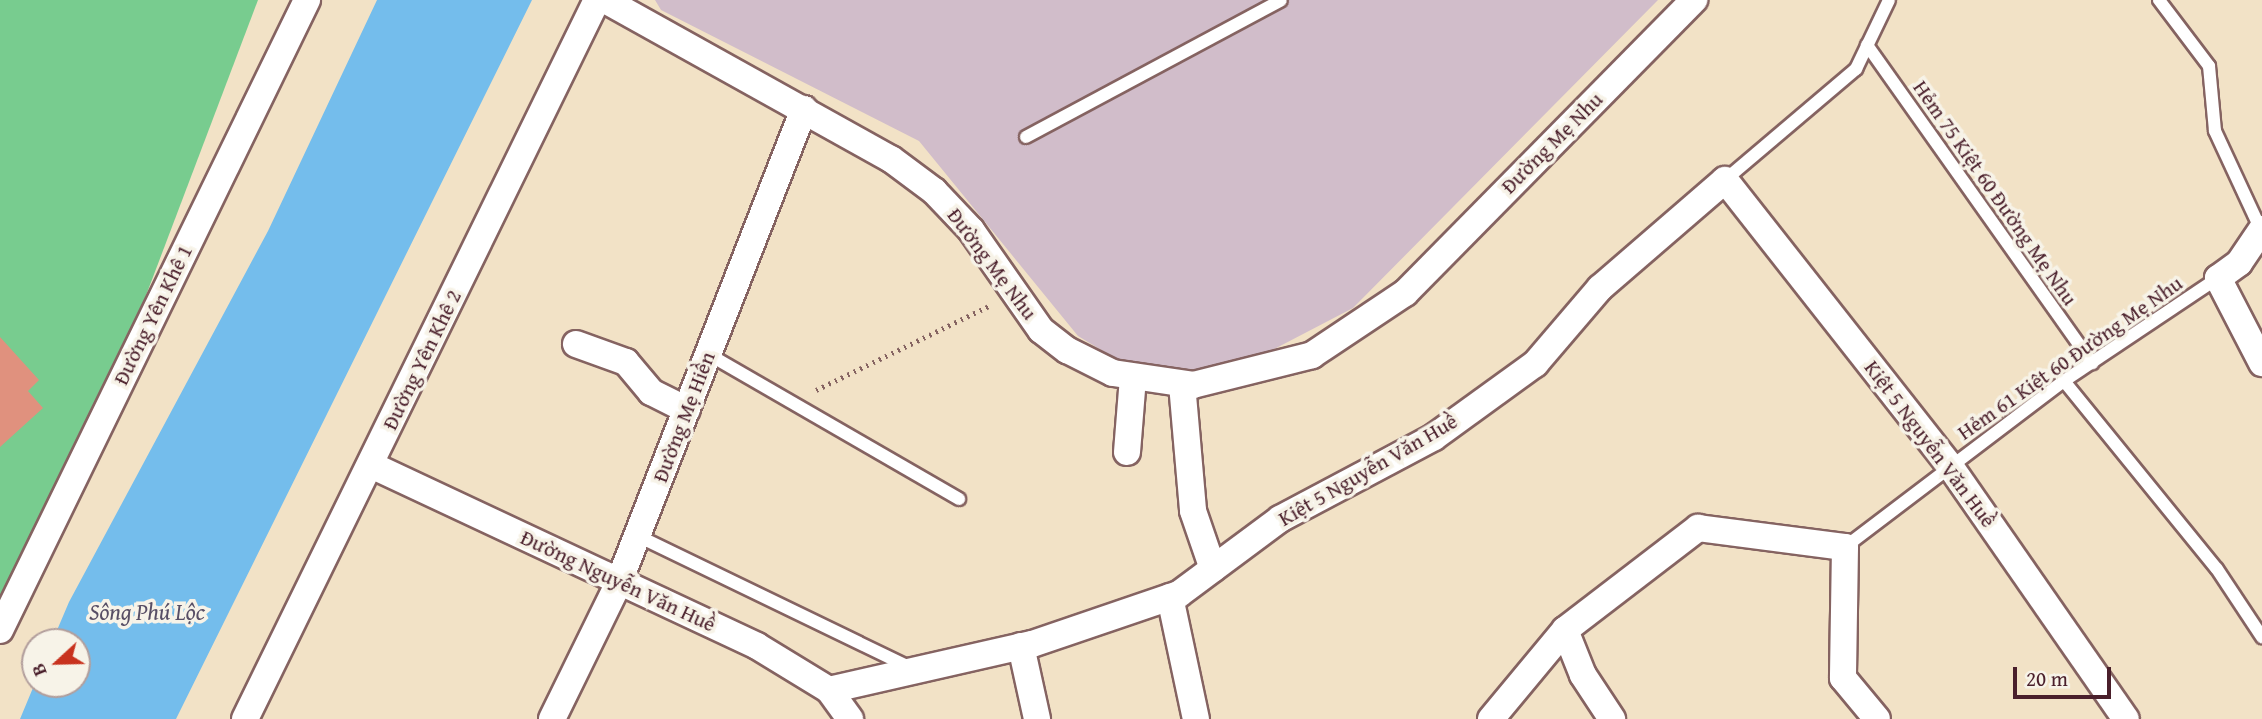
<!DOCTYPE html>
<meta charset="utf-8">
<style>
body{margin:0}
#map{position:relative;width:2262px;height:719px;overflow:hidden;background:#f2e2c6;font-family:"Gentium Book Plus",serif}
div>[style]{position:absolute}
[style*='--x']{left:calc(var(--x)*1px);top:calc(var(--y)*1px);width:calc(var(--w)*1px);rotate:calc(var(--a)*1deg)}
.industrial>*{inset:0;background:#d1bdca}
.green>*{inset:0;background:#78cc8f}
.water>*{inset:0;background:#74bdec}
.building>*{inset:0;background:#e0917e}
.path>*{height:4.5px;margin-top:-2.25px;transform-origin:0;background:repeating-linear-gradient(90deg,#856361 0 2px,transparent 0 7px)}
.roads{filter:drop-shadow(2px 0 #856361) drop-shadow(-2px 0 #856361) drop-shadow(0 2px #856361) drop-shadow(0 -2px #856361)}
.lane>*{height:12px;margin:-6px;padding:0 6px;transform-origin:6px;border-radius:6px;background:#fff}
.street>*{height:26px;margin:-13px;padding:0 13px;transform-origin:13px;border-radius:13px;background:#fff}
span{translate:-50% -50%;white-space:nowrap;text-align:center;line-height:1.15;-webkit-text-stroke:7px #f7f3e8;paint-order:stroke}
.street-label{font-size:21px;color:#4a1f2b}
.water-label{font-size:23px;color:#574e65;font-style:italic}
.north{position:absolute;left:21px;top:628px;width:70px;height:70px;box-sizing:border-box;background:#f7f3e8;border:2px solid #b29e9c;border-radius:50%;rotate:248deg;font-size:19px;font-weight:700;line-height:28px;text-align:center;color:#4a1f2b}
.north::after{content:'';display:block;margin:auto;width:24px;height:32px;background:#c8321e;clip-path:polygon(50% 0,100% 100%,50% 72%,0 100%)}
.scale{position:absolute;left:2013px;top:667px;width:98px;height:32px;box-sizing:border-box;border:4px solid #4a1f2b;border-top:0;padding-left:9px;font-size:21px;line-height:24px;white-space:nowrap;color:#4a1f2b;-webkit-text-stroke:5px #f7f3e8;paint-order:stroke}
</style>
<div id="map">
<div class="industrial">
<div style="clip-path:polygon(655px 0,1658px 0,1353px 308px,1253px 360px,1185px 371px,1121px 362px,1078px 336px,919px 141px,661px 10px)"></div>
</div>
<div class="green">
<div style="clip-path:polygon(0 0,258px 0,131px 335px,0 608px)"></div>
</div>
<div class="water">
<div style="clip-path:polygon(377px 0,532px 0,176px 719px,20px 719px,35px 683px,77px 684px,77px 642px,52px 642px,69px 602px,268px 231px)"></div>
</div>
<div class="building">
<div style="clip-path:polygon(0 337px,39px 380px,28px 391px,43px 408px,0 447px)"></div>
</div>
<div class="path">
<div style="--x:816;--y:390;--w:195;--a:-25.9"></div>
</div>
<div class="roads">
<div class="lane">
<div style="--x:2159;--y:0;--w:83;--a:52.9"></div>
<div style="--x:2209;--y:66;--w:65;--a:84.7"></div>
<div style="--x:2215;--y:131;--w:109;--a:65.1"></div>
<div style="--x:1867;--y:45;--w:390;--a:54.7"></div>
<div style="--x:1026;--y:137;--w:289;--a:-28.2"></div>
<div style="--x:1725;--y:180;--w:172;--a:-40.3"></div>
<div style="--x:1856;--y:69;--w:76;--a:-64.4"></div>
<div style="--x:708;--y:354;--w:290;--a:30"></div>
<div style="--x:2064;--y:381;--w:242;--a:50.9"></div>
<div style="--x:2217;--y:569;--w:82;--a:56.5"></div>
<div style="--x:638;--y:536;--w:303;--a:25.8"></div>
<div style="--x:1845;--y:547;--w:275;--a:-37.2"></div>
<div style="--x:2064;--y:381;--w:185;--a:-33.8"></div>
</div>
<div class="street">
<div style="--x:605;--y:0;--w:327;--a:29.1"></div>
<div style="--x:891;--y:159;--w:54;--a:36.7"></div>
<div style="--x:934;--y:191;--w:54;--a:46.5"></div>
<div style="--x:971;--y:230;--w:122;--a:55"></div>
<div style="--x:1041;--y:330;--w:33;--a:38"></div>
<div style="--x:1067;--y:350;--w:51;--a:26.6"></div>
<div style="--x:1113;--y:373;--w:81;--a:8.5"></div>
<div style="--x:1193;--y:385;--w:123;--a:-14.1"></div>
<div style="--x:1312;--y:355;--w:112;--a:-33.7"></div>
<div style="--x:1405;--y:293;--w:412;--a:-45.4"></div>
<div style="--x:2262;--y:229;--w:41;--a:124.1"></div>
<div style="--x:2239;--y:263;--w:26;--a:144"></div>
<div style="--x:2218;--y:278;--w:96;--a:62.6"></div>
<div style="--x:576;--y:344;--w:53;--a:19.8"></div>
<div style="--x:626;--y:362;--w:39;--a:50"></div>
<div style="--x:651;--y:392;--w:40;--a:26.6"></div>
<div style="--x:1182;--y:384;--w:127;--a:85"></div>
<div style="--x:1193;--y:511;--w:61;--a:71"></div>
<div style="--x:1127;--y:452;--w:74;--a:-85.4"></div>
<div style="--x:371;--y:465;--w:426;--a:25.1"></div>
<div style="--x:757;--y:646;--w:84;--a:31.4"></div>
<div style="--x:829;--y:690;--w:36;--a:54"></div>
<div style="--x:1170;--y:597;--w:125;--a:78"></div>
<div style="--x:0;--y:630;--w:701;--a:-64.02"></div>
<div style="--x:1565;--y:630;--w:48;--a:68.2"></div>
<div style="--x:1583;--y:675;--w:53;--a:56.6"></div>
<div style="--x:1021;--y:646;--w:75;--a:77.6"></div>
<div style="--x:829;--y:690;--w:208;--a:-12.8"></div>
<div style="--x:1032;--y:644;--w:155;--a:-18.8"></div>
<div style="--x:1179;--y:594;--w:126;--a:-36.6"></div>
<div style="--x:1280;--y:519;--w:174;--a:-28"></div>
<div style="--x:1434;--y:437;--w:125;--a:-35.9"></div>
<div style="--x:1535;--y:364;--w:100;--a:-49.5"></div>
<div style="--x:1600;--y:288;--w:165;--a:-40.8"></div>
<div style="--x:1725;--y:180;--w:364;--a:51.8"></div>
<div style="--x:1950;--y:466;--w:308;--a:55.2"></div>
<div style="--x:245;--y:719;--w:801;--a:-63.92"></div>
<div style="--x:552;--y:719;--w:153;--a:-63.9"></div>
<div style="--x:619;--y:582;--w:508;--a:-68.64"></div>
<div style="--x:1491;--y:719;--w:116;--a:-50.3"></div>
<div style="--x:1565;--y:630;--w:168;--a:-37.5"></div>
<div style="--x:1698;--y:528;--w:148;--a:7.4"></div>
<div style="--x:1845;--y:547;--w:131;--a:90.9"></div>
<div style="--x:1843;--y:678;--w:53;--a:50.3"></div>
</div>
</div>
<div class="street-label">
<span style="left:1552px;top:143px;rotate:-45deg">Đường Mẹ Nhu</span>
<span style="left:1995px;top:193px;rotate:55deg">Hẻm 75 Kiệt 60 Đường Mẹ Nhu</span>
<span style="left:992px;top:264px;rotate:53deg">Đường Mẹ Nhu</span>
<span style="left:153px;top:315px;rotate:-64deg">Đường Yên Khê 1</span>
<span style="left:2070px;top:358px;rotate:-35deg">Hẻm 61 Kiệt 60 Đường Mẹ Nhu</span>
<span style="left:422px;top:360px;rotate:-64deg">Đường Yên Khê 2</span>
<span style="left:684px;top:417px;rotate:-69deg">Đường Mẹ Hiền</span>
<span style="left:1930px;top:444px;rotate:53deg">Kiệt 5 Nguyễn Văn Huề</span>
<span style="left:1368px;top:470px;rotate:-30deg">Kiệt 5 Nguyễn Văn Huề</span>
<span style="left:618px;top:581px;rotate:25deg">Đường Nguyễn Văn Huề</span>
</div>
<div class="water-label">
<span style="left:147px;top:612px">Sông Phú Lộc</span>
</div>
<div class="north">B</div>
<div class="scale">20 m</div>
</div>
